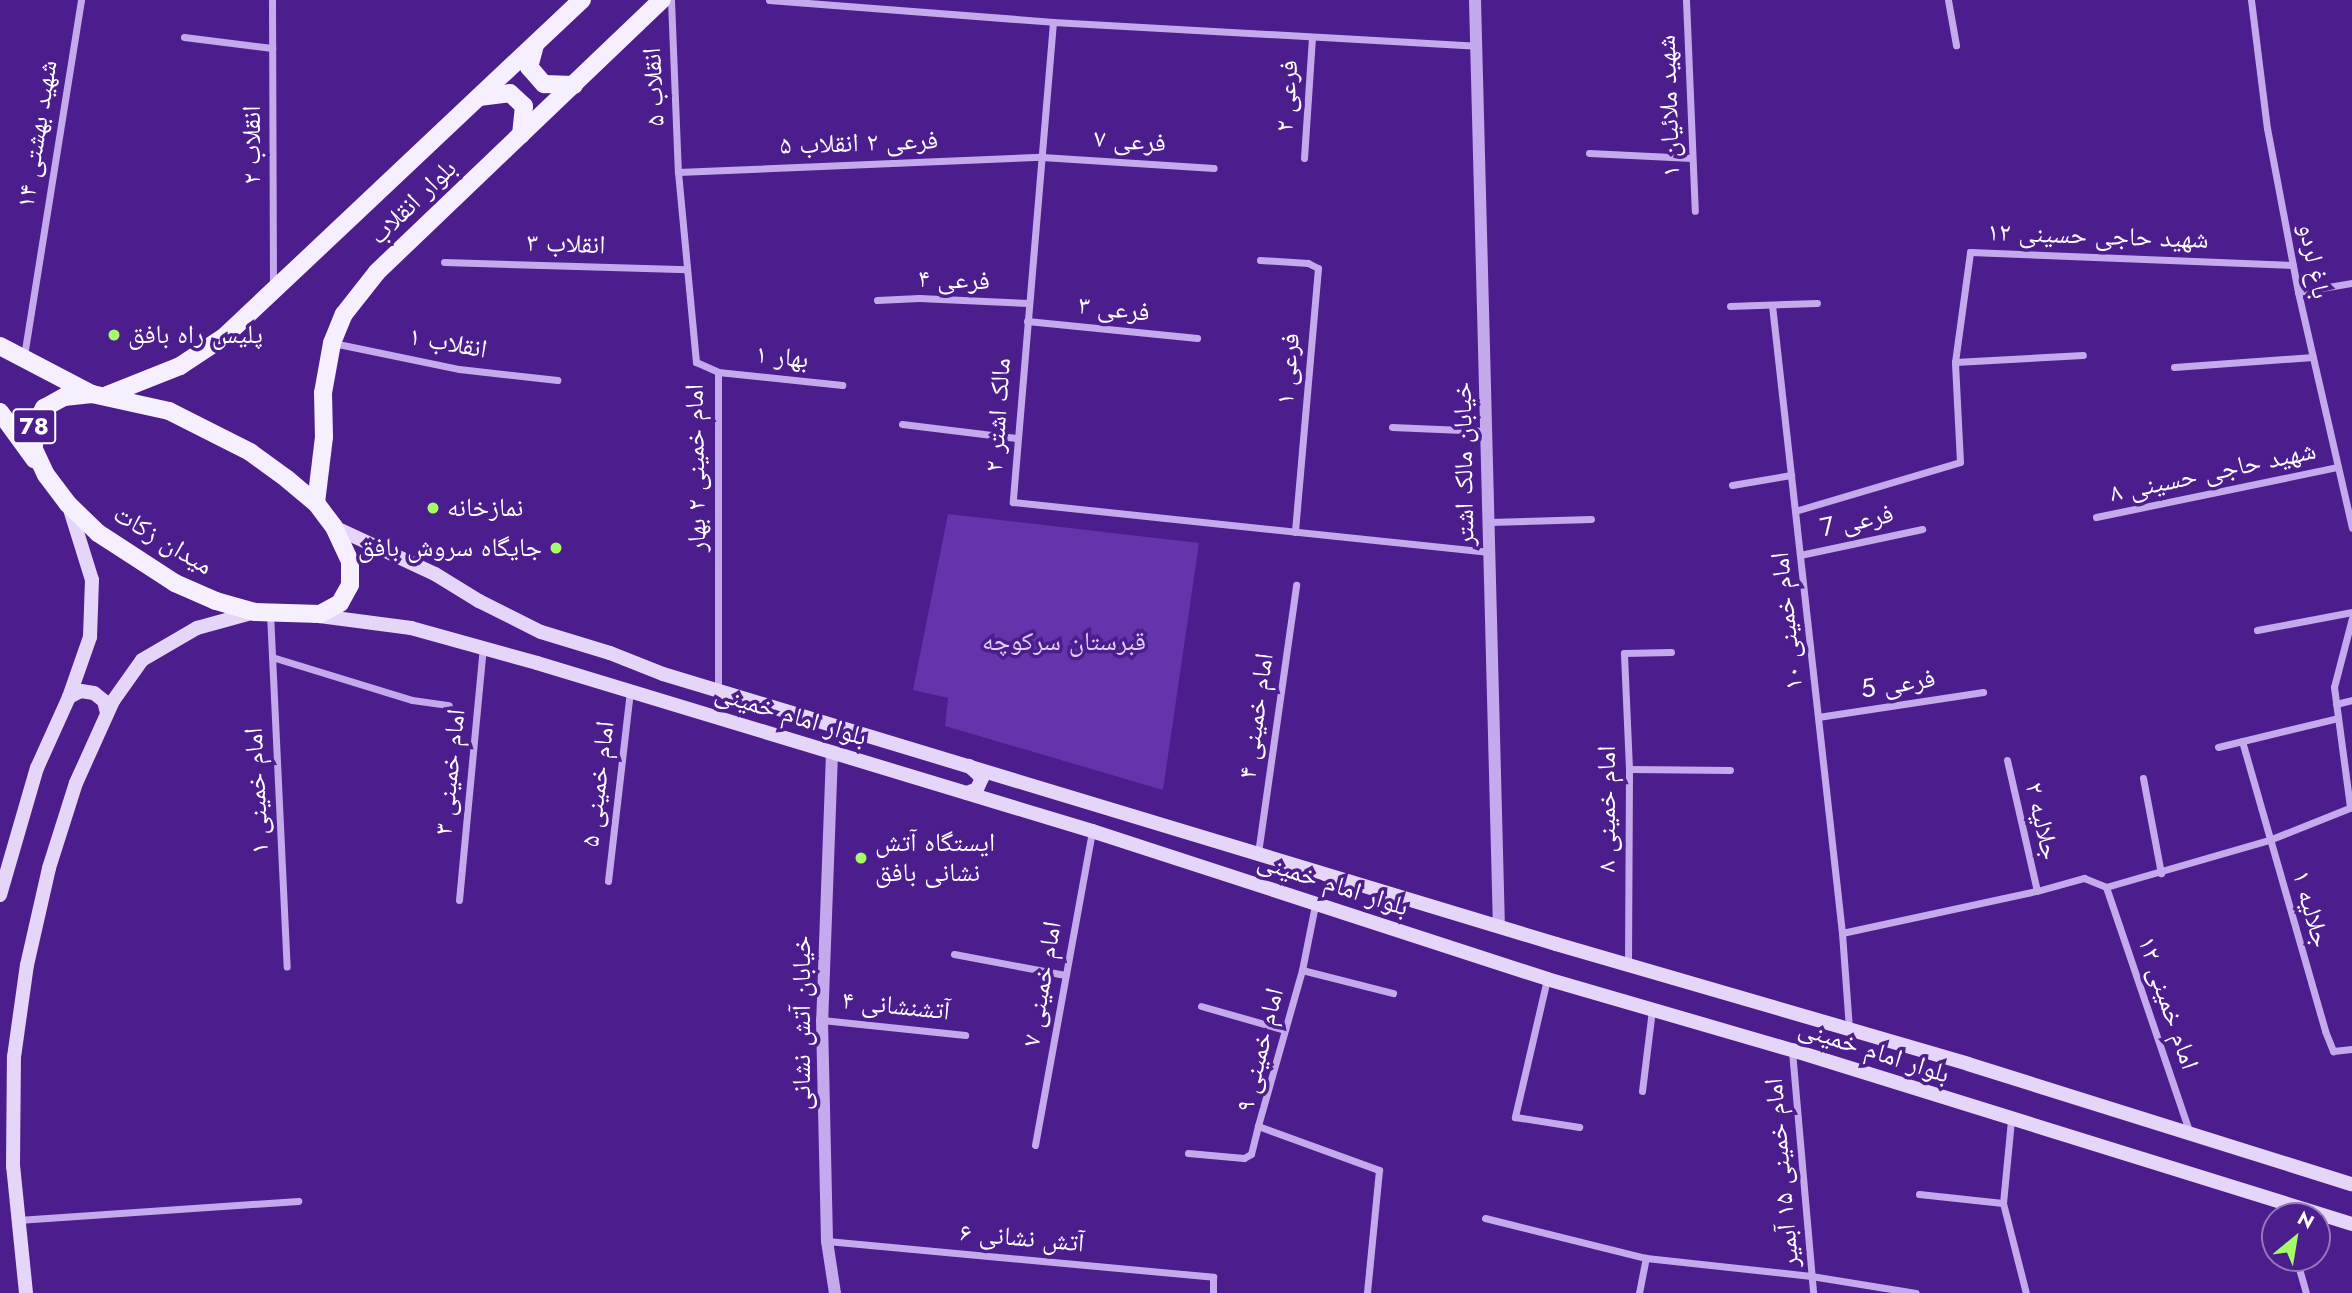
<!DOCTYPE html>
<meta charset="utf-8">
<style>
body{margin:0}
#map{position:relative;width:2352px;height:1293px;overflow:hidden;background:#4c1d8c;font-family:Jost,"Noto Naskh Arabic",sans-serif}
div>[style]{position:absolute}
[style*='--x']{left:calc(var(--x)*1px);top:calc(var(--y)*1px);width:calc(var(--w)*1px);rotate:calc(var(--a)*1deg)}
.green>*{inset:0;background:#6533ab}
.minor>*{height:7px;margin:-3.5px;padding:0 3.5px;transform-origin:3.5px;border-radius:3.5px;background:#c5a9ed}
.tertiary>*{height:12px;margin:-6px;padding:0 6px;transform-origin:6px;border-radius:6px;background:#c5a9ed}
.secondary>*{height:14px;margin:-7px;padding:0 7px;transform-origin:7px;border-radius:7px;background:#e5d5f9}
.primary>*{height:18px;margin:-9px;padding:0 9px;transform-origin:9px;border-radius:9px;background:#f6efff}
.dots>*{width:19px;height:19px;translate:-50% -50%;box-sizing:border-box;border:4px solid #4c1d8c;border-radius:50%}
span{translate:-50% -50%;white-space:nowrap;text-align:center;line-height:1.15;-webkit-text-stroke:7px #4c1d8c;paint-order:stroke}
.shield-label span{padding:2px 5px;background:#4c1d8c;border:2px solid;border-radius:5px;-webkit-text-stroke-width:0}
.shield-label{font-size:24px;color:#fff;font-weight:700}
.street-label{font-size:26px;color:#fff}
.poi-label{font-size:26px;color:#fff}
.left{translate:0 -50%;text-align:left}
.right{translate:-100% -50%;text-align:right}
.park-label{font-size:26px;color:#e0cef9}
.north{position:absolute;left:2261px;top:1202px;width:70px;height:70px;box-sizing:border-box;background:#4c1d8c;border:2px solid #9477ba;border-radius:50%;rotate:30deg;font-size:19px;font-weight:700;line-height:28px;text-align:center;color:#fff}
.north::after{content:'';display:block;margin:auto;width:24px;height:32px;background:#a6fc67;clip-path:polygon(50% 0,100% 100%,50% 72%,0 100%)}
</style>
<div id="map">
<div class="green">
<div style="clip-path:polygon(948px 514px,1199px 543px,1163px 790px,945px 726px,948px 698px,913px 690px)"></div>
</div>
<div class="minor">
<div style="--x:272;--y:0;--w:286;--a:89.8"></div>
<div style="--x:671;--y:0;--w:172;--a:87.7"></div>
<div style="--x:678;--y:172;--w:191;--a:84.6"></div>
<div style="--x:696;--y:362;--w:24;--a:24"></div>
<div style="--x:718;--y:372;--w:319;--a:90"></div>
<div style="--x:769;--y:0;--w:285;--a:4.4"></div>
<div style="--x:1053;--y:22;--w:424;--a:3.2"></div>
<div style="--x:1686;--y:0;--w:211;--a:87.6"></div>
<div style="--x:1948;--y:0;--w:46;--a:79.9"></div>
<div style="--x:2251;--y:0;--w:129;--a:82.9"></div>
<div style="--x:2267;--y:128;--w:167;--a:79.3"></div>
<div style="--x:2298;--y:292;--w:242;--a:77.1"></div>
<div style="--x:1053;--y:22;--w:482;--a:94.8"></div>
<div style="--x:1013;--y:502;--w:479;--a:6"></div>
<div style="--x:184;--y:37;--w:89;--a:7.1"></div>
<div style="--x:1589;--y:153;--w:103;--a:2.8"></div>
<div style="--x:1304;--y:158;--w:121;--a:-86.2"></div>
<div style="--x:678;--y:172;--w:364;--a:-2.4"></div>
<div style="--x:1042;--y:157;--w:172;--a:3.7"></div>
<div style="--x:1260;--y:260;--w:48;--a:3.6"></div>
<div style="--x:1308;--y:263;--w:11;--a:27"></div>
<div style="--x:1318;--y:268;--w:265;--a:95"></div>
<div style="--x:444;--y:262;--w:243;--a:1.7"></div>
<div style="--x:2298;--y:292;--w:55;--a:-9.5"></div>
<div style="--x:877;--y:300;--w:42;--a:-2.7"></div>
<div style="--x:919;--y:298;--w:110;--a:2.6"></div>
<div style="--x:1772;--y:305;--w:632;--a:83.64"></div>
<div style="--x:1842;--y:933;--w:96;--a:85.8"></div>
<div style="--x:1730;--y:306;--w:87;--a:-2"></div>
<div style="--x:1027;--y:321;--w:171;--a:5.7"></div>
<div style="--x:333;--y:343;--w:129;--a:11.7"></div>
<div style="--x:459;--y:369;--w:99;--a:6.4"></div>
<div style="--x:24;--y:356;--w:361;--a:-80.9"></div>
<div style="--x:1955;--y:362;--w:128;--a:-3.1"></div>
<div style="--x:2174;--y:367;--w:139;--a:-4.1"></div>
<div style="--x:718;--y:372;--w:125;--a:6"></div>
<div style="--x:902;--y:424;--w:115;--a:7"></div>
<div style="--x:1392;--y:427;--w:94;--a:2.4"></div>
<div style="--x:1732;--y:485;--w:60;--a:-9.6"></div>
<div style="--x:1795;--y:511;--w:172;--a:-16.5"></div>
<div style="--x:1960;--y:462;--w:100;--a:-92.9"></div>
<div style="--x:1955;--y:362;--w:111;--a:-82.2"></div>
<div style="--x:1970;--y:252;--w:323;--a:2.3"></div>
<div style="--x:2096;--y:517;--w:247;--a:-11.7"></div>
<div style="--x:1489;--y:522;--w:102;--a:-1.7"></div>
<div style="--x:1800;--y:555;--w:125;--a:-12"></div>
<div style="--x:270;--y:613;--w:354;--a:87.3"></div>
<div style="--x:2257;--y:630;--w:97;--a:-10.7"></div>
<div style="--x:272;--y:657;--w:146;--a:17.1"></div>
<div style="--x:412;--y:700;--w:37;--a:8"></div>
<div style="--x:2336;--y:704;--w:16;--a:-14"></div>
<div style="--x:1818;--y:717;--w:167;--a:-8.6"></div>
<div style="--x:2242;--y:741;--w:302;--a:74"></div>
<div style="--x:2325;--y:1031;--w:22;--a:68"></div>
<div style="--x:2333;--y:1051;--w:19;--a:-6"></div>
<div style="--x:2218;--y:747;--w:123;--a:-13.6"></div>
<div style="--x:2007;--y:760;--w:134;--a:77.1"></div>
<div style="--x:1629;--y:769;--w:101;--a:0.6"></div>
<div style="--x:2143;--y:778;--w:97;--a:79.3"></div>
<div style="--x:2350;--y:807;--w:121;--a:-97.6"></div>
<div style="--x:2334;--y:687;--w:71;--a:-75.4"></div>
<div style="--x:1258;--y:853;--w:271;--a:-81.9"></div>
<div style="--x:608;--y:881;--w:190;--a:-83.4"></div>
<div style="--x:2106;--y:887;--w:258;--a:71.2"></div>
<div style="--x:459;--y:900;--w:253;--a:-84.6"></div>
<div style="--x:1315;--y:905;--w:66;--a:101.3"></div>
<div style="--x:1302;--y:970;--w:162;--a:105.8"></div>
<div style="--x:1258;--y:1126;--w:129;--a:20"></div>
<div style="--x:1379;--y:1170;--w:124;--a:95.6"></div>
<div style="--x:1842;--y:933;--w:199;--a:-12.2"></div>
<div style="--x:2037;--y:891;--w:49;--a:-15.5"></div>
<div style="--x:2084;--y:878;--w:24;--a:22"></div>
<div style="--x:2106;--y:887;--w:170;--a:-16.1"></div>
<div style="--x:2269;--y:840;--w:89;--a:-21.7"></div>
<div style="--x:954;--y:954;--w:113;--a:10.7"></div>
<div style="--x:1628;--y:964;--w:195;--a:-89.7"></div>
<div style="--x:1629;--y:769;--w:116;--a:-92.5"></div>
<div style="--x:1624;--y:653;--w:47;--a:-1.2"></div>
<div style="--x:1302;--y:970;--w:94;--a:14.2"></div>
<div style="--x:1547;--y:979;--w:142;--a:103.1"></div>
<div style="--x:1515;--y:1117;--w:65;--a:8.9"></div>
<div style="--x:1201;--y:1006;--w:87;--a:15.9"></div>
<div style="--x:822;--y:1020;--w:144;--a:6"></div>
<div style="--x:1792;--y:1051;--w:243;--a:85"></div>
<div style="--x:1642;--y:1091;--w:82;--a:-83"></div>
<div style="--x:2011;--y:1120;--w:83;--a:95.5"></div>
<div style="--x:2003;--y:1203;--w:93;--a:75.7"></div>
<div style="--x:1035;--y:1145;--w:319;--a:-79.7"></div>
<div style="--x:1188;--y:1153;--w:56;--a:5.1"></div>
<div style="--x:1244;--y:1158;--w:8;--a:-30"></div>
<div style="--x:1251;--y:1154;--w:29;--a:-76"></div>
<div style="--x:1919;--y:1194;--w:84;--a:6.1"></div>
<div style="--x:1485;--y:1218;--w:166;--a:14"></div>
<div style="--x:18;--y:1220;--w:281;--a:-3.9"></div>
<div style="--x:827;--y:1241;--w:388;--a:5.3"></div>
<div style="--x:1213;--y:1277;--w:16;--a:90"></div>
<div style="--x:2296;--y:1258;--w:36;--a:74"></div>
<div style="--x:1639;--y:1293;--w:36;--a:-79"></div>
<div style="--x:1646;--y:1258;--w:166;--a:6.2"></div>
<div style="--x:1811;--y:1276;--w:106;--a:9.2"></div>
</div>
<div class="tertiary">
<div style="--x:1475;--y:0;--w:927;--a:88.52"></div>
<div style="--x:832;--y:753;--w:267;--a:92.1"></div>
<div style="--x:822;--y:1020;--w:221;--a:88.7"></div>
<div style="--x:827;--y:1241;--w:53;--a:81.3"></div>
</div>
<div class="secondary">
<div style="--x:334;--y:527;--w:111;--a:25"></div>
<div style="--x:435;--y:574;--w:52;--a:31.5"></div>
<div style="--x:479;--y:601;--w:69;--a:26.6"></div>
<div style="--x:541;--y:632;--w:72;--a:16.9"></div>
<div style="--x:610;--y:653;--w:57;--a:21.6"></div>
<div style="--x:663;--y:674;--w:933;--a:16.82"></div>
<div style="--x:1556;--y:944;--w:429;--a:16.2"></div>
<div style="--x:1968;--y:1064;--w:402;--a:17.4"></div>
<div style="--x:312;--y:615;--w:100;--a:7.5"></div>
<div style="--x:411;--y:628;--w:131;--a:15.5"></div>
<div style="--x:537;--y:663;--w:580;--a:16.84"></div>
<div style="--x:1092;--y:831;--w:478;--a:18"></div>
<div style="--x:1547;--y:979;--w:255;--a:16.2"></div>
<div style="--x:1792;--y:1050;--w:586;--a:17.26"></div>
<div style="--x:69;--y:697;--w:13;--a:-27"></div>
<div style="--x:81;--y:691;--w:13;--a:9"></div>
<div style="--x:94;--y:693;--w:13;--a:39"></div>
<div style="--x:104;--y:701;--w:12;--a:76"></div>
<div style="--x:967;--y:793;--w:11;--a:-22"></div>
<div style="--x:977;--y:789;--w:12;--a:-66"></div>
<div style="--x:982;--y:778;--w:18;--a:-137"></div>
<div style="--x:0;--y:895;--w:132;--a:-73.8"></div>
<div style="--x:37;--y:768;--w:78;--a:-65.7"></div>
<div style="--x:69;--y:697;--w:64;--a:-70.7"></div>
<div style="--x:90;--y:637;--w:57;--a:-88"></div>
<div style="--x:92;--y:580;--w:77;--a:-107.3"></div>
<div style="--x:26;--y:1293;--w:128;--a:-95.8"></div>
<div style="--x:13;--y:1166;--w:109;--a:-89.5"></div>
<div style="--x:14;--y:1057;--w:93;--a:-82"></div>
<div style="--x:27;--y:965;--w:99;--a:-77.2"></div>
<div style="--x:49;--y:868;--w:89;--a:-72.4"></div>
<div style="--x:76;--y:783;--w:90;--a:-65.7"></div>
<div style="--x:113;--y:701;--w:50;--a:-54.7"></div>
<div style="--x:142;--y:660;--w:64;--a:-30.2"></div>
<div style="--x:197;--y:628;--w:60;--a:-15.4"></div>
</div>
<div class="primary">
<div style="--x:535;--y:45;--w:23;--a:105"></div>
<div style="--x:529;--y:67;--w:23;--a:49"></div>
<div style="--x:544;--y:84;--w:30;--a:2"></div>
<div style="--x:479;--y:97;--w:31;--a:-7"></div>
<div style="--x:510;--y:93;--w:19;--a:43"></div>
<div style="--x:524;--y:106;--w:29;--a:96"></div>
<div style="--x:0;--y:346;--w:104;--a:27.6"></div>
<div style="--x:92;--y:394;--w:79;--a:12.4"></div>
<div style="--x:169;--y:411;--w:91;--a:26.8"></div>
<div style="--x:250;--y:452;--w:46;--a:36.1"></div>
<div style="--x:287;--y:479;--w:38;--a:40"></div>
<div style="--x:316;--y:503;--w:30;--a:53"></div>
<div style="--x:334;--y:527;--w:38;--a:65"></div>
<div style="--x:350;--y:561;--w:24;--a:90"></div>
<div style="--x:350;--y:585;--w:21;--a:119"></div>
<div style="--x:340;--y:603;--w:23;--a:151"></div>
<div style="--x:320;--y:614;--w:65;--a:-178.2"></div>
<div style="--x:255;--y:612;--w:41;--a:-164.2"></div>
<div style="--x:216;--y:601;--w:45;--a:-156.3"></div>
<div style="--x:175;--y:583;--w:92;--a:-147"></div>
<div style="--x:98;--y:533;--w:42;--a:-136"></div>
<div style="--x:68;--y:504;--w:36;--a:-127"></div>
<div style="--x:46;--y:475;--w:29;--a:-115"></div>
<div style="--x:34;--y:449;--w:23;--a:-90"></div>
<div style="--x:34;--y:426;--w:21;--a:-61"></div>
<div style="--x:44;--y:408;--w:23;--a:-29"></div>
<div style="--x:64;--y:397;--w:28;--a:-6"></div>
<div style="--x:107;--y:395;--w:79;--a:-21.7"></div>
<div style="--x:180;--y:366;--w:53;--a:-33.4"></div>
<div style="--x:224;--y:337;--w:492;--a:-43.3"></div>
<div style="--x:0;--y:412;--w:59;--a:53.9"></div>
<div style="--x:316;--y:503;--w:66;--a:-83.1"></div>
<div style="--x:324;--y:437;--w:44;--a:-91.3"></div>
<div style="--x:323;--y:393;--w:51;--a:-79.8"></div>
<div style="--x:332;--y:343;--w:31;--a:-68"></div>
<div style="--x:344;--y:314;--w:53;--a:-51.8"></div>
<div style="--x:377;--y:272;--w:394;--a:-43.7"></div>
</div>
<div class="dots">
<div style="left:114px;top:335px;background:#a6fc67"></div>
<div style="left:433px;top:508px;background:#a6fc67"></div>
<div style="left:556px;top:548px;background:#a6fc67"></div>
<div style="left:861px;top:858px;background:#a6fc67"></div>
</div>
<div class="shield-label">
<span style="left:34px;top:426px">78</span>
</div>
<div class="street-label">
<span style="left:654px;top:87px;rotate:-93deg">انقلاب ۵</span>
<span style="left:1287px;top:96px;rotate:-86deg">فرعی ۲</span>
<span style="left:1669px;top:106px;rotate:-92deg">شهید ملائیان ۱</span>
<span style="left:37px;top:134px;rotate:-81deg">شهید بهشتی ۱۴</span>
<span style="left:1130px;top:141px;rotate:4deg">فرعی ۷</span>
<span style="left:859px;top:143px;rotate:-2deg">فرعی ۲ انقلاب ۵</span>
<span style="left:252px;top:145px;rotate:-90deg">انقلاب ۲</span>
<span style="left:413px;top:202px;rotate:-44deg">بلوار انقلاب</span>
<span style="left:2098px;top:236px;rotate:2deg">شهید حاجی حسینی ۱۲</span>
<span style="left:566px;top:244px;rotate:2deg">انقلاب ۳</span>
<span style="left:2314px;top:261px;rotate:79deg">باغ لردو</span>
<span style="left:954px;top:280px;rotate:2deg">فرعی ۴</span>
<span style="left:1114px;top:309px;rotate:6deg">فرعی ۳</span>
<span style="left:448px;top:343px;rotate:10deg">انقلاب ۱</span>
<span style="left:782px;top:357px;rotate:6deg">بهار ۱</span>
<span style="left:1288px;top:369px;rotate:-85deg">فرعی ۱</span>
<span style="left:998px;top:415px;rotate:-86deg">مالک اشتر ۲</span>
<span style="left:1464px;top:464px;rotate:-91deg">خیابان مالک اشتر</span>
<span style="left:696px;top:468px;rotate:-91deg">امام خمینی ۲ بهار</span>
<span style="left:2213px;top:472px;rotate:-12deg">شهید حاجی حسینی ۸</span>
<span style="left:1857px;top:521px;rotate:-12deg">فرعی 7</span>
<span style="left:163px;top:540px;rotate:31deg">میدان زکات</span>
<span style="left:1787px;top:621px;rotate:-96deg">امام خمینی ۱۰</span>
<span style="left:1898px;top:684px;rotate:-9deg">فرعی 5</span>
<span style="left:791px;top:715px;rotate:17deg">بلوار امام خمینی</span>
<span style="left:1256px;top:716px;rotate:-82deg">امام خمینی ۴</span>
<span style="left:450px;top:772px;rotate:-84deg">امام خمینی ۳</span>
<span style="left:598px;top:784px;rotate:-83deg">امام خمینی ۵</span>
<span style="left:257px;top:791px;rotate:-93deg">امام خمینی ۱</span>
<span style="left:1607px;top:809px;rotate:-90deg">امام خمینی ۸</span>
<span style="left:2042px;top:821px;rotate:77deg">جلالیه ۲</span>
<span style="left:1333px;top:884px;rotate:18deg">بلوار امام خمینی</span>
<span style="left:2311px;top:909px;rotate:74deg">جلالیه ۱</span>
<span style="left:1042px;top:984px;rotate:-80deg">امام خمینی ۷</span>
<span style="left:2168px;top:1003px;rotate:71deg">امام خمینی ۱۲</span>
<span style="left:896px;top:1006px;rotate:6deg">آتشنشانی ۴</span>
<span style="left:802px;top:1023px;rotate:-90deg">خیابان آتش نشانی</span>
<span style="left:1260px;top:1050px;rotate:-76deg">امام خمینی ۹</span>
<span style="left:1874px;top:1051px;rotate:18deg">بلوار امام خمینی</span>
<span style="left:1782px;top:1173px;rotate:-95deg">امام خمینی ۱۵ آبمیر</span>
<span style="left:1022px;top:1238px;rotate:5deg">آتش نشانی ۶</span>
</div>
<div class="poi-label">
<span class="left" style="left:128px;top:335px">پلیس راه بافق</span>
<span class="left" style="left:447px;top:508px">نمازخانه</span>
<span class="right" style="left:542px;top:548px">جایگاه سروش بافق</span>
<span class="left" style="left:875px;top:858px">ایستگاه آتش<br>نشانی بافق</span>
</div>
<div class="park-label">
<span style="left:1064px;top:642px">قبرستان سرکوچه</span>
</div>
<div class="north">N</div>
</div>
